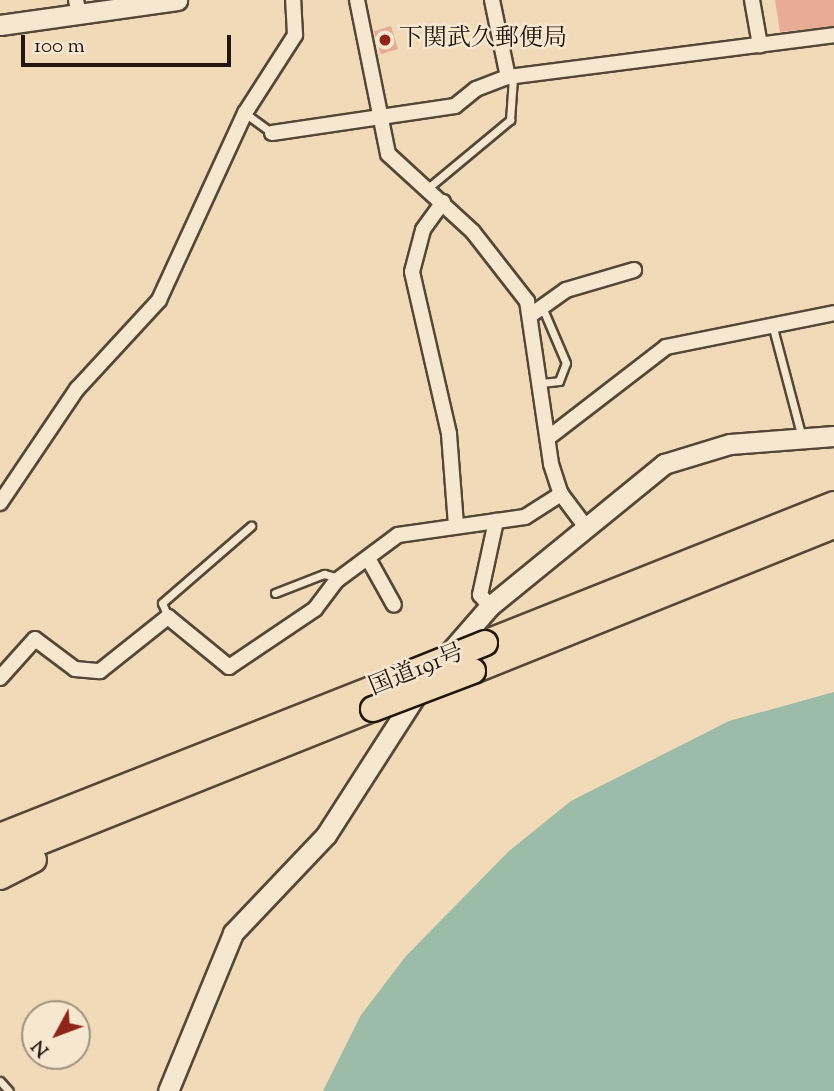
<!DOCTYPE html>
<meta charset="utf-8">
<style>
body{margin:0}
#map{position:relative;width:834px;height:1091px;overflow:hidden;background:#f1dab8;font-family:"Sorts Mill Goudy","Noto Serif JP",serif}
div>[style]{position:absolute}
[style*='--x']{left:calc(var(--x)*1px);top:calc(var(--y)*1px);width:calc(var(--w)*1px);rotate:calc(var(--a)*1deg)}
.water>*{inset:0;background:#9cbba8}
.building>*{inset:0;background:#e8ac96;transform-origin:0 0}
.roads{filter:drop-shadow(2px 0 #554737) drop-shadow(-2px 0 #554737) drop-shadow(0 2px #554737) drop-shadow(0 -2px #554737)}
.service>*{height:7px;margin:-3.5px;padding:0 3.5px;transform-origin:3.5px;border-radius:3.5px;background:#f6e7d1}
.minor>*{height:14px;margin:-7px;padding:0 7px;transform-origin:7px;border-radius:7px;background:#f6e7d1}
.tertiary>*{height:19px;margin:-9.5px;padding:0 9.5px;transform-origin:9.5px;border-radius:9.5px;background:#f6e7d1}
.trunk>*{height:24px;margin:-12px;padding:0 12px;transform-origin:12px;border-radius:12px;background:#f1dab8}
.bridges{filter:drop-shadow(2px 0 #21160c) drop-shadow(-2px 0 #21160c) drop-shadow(0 2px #21160c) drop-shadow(0 -2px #21160c)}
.trunk-bridge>*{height:24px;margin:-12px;padding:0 12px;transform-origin:12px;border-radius:12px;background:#f1dab8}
.dots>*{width:19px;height:19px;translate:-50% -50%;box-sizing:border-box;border:4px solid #f6e7d1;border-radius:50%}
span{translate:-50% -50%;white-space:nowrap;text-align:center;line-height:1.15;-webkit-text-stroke:5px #f6e7d1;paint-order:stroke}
.poi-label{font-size:24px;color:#21160c}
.left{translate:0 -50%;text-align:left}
.street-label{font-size:24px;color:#21160c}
.north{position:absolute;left:21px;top:1000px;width:70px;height:70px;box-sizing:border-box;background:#f6e7d1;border:2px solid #a19382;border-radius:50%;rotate:229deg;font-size:19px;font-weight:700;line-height:28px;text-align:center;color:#21160c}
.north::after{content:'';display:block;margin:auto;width:24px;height:32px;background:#8f2418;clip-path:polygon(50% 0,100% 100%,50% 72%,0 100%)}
.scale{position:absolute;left:21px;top:35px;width:210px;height:32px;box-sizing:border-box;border:4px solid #21160c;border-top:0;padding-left:9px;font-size:21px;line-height:24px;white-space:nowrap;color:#21160c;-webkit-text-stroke:5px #f6e7d1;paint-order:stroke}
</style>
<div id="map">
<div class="water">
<div style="clip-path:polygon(834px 692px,834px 1091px,323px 1091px,361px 1015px,406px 956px,509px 851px,571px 801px,729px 721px)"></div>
</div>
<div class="building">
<div style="clip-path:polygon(775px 0,834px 0,834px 26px,780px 32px)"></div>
<div style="left:391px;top:26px;width:24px;height:18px;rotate:73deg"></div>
</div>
<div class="roads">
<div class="service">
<div style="--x:246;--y:114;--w:32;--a:36"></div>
<div style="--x:428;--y:188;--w:107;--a:-39.7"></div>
<div style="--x:510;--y:120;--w:42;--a:-85.9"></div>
<div style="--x:773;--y:328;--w:106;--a:75.2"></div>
<div style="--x:541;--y:383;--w:18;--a:-6"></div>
<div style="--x:559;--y:381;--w:19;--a:-69"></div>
<div style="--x:566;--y:363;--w:61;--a:-113.2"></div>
<div style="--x:275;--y:593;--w:53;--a:-21.2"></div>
<div style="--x:324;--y:574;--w:16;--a:15"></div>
<div style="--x:168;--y:617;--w:15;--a:-113"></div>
<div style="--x:162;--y:603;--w:118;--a:-40.9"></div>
<div style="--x:0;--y:1081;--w:13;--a:48"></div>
</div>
<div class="minor">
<div style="--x:76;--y:0;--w:14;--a:78"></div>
<div style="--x:357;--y:0;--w:157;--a:78.6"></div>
<div style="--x:388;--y:154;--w:115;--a:42.5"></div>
<div style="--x:473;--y:232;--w:88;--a:52"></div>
<div style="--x:527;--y:301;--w:165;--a:81.6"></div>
<div style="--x:551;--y:464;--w:32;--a:72"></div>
<div style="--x:561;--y:494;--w:40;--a:53"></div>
<div style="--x:492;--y:0;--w:79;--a:78.3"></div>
<div style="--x:752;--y:0;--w:46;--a:79.9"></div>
<div style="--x:272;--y:133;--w:185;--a:-8.4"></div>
<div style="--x:455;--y:106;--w:27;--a:-39"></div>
<div style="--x:476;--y:89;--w:34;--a:-21"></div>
<div style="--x:508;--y:77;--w:329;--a:-7.3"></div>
<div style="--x:443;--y:202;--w:34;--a:126"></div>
<div style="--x:423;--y:230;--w:43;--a:104.7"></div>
<div style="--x:412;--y:272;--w:166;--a:77.1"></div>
<div style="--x:449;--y:434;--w:90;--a:85.6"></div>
<div style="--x:531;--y:315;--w:43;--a:-35.5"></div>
<div style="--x:566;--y:290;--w:71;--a:-16.4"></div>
<div style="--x:548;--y:438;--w:149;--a:-37.6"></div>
<div style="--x:666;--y:347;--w:171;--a:-11.4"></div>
<div style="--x:0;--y:503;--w:138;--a:-56"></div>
<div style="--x:77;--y:389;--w:121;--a:-47.3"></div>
<div style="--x:159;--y:300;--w:206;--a:-65.3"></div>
<div style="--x:245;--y:113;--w:93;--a:-57.3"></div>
<div style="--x:295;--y:35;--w:35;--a:-93"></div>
<div style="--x:369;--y:560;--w:51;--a:60.9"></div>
<div style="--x:490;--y:606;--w:15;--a:-132"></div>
<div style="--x:480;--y:595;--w:76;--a:-77.8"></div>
<div style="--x:0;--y:678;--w:52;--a:-48.1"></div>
<div style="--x:35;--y:639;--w:50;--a:36.9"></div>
<div style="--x:75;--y:669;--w:25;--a:5"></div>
<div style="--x:100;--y:671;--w:87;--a:-38.5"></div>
<div style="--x:168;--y:617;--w:79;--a:39.3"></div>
<div style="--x:229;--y:667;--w:104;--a:-34"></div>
<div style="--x:315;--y:609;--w:35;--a:-53"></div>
<div style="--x:336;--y:581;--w:77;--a:-36.6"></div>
<div style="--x:398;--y:535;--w:128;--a:-8.1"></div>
<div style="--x:525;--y:517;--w:43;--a:-32.6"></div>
</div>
<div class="tertiary">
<div style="--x:0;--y:25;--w:179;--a:-8"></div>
<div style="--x:442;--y:661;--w:73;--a:-48.9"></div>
<div style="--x:490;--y:606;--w:225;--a:-39.2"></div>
<div style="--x:664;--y:464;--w:69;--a:-16.9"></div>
<div style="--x:730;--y:444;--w:104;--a:-4.4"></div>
<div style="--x:168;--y:1091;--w:171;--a:-67.6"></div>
<div style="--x:233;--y:933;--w:135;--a:-46.5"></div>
<div style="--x:326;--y:835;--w:172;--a:-57.3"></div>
</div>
<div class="trunk">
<div style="--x:485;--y:643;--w:376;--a:-21.7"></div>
<div style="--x:473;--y:671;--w:389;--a:-21.9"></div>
<div style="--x:0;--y:836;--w:426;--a:-21.6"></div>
<div style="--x:0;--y:858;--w:402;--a:-21.8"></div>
<div style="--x:0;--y:877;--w:38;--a:-27"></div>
</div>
</div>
<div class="bridges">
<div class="trunk-bridge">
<div style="--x:396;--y:679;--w:96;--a:-22"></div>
<div style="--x:373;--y:709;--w:107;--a:-20.8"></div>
</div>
</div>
<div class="dots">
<div style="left:385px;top:40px;background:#8f2418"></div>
</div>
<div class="poi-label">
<span class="left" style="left:399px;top:40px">下関武久郵便局</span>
</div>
<div class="street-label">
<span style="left:417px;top:671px;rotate:-22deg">国道191号</span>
</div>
<div class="north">N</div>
<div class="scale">100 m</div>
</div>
